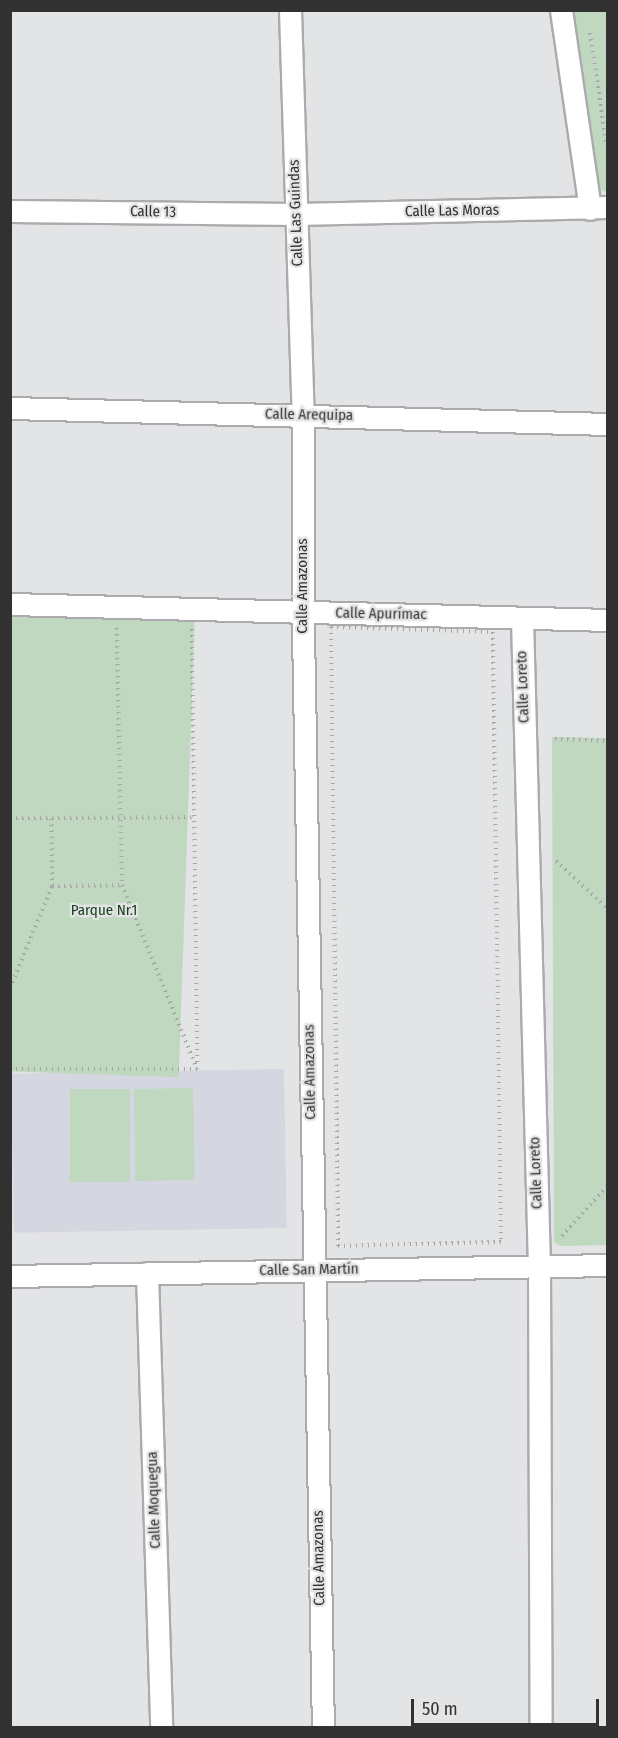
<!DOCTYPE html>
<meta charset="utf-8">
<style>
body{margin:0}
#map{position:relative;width:618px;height:1738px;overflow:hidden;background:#e3e4e5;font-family:"Fira Sans Condensed",sans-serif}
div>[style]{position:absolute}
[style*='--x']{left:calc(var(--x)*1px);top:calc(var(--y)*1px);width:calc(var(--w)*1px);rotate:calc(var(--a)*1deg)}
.built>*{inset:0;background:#d4d7df;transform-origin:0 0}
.green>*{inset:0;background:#c0d7c0;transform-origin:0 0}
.path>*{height:4px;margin-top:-2px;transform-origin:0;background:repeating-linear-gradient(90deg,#a7a7a8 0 1.5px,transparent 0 6px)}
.roads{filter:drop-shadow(2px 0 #ababad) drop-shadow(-2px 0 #ababad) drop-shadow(0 2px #ababad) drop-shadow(0 -2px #ababad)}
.street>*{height:21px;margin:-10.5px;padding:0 10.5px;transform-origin:10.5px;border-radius:10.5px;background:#fff}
span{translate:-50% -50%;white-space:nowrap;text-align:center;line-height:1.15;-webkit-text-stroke:4.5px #e3e4e5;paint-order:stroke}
.street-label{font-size:15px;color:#313132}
.park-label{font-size:15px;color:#163f1b}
.frame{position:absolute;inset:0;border:12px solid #313132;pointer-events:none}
.scale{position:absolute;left:411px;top:1699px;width:188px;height:27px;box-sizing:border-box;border:3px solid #313132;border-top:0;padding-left:8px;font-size:18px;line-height:21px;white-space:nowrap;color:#313132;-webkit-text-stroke:4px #e3e4e5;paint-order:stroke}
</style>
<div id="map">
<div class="built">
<div style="left:284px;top:1069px;width:159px;height:273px;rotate:89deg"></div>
</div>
<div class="green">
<div style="clip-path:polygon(571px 11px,607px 11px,607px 192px,599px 189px)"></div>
<div style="left:11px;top:608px;width:184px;height:463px;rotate:2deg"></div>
<div style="clip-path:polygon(552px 737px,607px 738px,607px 1245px,560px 1246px,554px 1242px)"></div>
<div style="left:193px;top:1088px;width:92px;height:59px;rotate:89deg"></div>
<div style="left:130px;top:1089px;width:93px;height:60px;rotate:90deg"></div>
</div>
<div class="path">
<div style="--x:590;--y:33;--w:110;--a:81.6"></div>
<div style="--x:331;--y:627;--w:162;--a:1.8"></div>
<div style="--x:493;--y:632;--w:610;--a:89.25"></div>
<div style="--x:501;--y:1242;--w:163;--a:178.6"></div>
<div style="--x:338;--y:1246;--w:619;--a:-90.65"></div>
<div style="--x:117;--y:628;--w:257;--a:88.9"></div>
<div style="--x:122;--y:885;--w:199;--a:67.8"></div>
<div style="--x:192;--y:629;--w:437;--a:89.3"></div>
<div style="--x:555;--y:739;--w:53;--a:2.2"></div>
<div style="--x:10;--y:818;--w:184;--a:-0.3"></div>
<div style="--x:556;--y:861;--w:71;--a:42.7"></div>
<div style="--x:52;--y:886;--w:70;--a:-0.8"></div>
<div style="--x:10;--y:988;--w:110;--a:-67.6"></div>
<div style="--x:52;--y:886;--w:69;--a:-90.8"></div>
<div style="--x:10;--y:1069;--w:187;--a:0"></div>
<div style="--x:562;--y:1236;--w:69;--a:-48"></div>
</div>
<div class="roads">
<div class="street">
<div style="--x:290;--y:10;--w:406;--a:88.2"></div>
<div style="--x:303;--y:416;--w:214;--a:90"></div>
<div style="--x:303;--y:630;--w:1098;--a:88.96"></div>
<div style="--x:561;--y:10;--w:201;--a:81.7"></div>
<div style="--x:10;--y:211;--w:286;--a:0.6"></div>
<div style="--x:296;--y:214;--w:312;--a:-1.3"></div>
<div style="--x:10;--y:408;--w:598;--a:1.53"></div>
<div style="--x:10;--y:604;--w:598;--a:1.53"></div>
<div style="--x:522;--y:618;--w:648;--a:88.5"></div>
<div style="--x:539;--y:1266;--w:462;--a:89.8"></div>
<div style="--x:147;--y:1273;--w:455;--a:88.2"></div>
<div style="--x:10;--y:1276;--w:598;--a:-1.05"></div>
</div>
</div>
<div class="street-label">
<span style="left:452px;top:211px;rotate:-1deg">Calle Las Moras</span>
<span style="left:153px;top:212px;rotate:1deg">Calle 13</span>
<span style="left:296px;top:213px;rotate:-92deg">Calle Las Guindas</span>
<span style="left:309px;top:415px;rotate:1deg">Calle Arequipa</span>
<span style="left:303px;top:586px;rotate:-90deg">Calle Amazonas</span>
<span style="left:381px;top:614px;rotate:1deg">Calle Apurímac</span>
<span style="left:523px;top:687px;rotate:-92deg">Calle Loreto</span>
<span style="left:310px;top:1072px;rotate:-91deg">Calle Amazonas</span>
<span style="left:536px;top:1173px;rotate:-92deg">Calle Loreto</span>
<span style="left:309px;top:1270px;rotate:-1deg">Calle San Martín</span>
<span style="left:154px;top:1500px;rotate:-92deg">Calle Moquegua</span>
<span style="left:319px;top:1558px;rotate:-91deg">Calle Amazonas</span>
</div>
<div class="park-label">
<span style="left:104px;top:911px">Parque Nr.1</span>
</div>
<div class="frame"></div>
<div class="scale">50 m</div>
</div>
